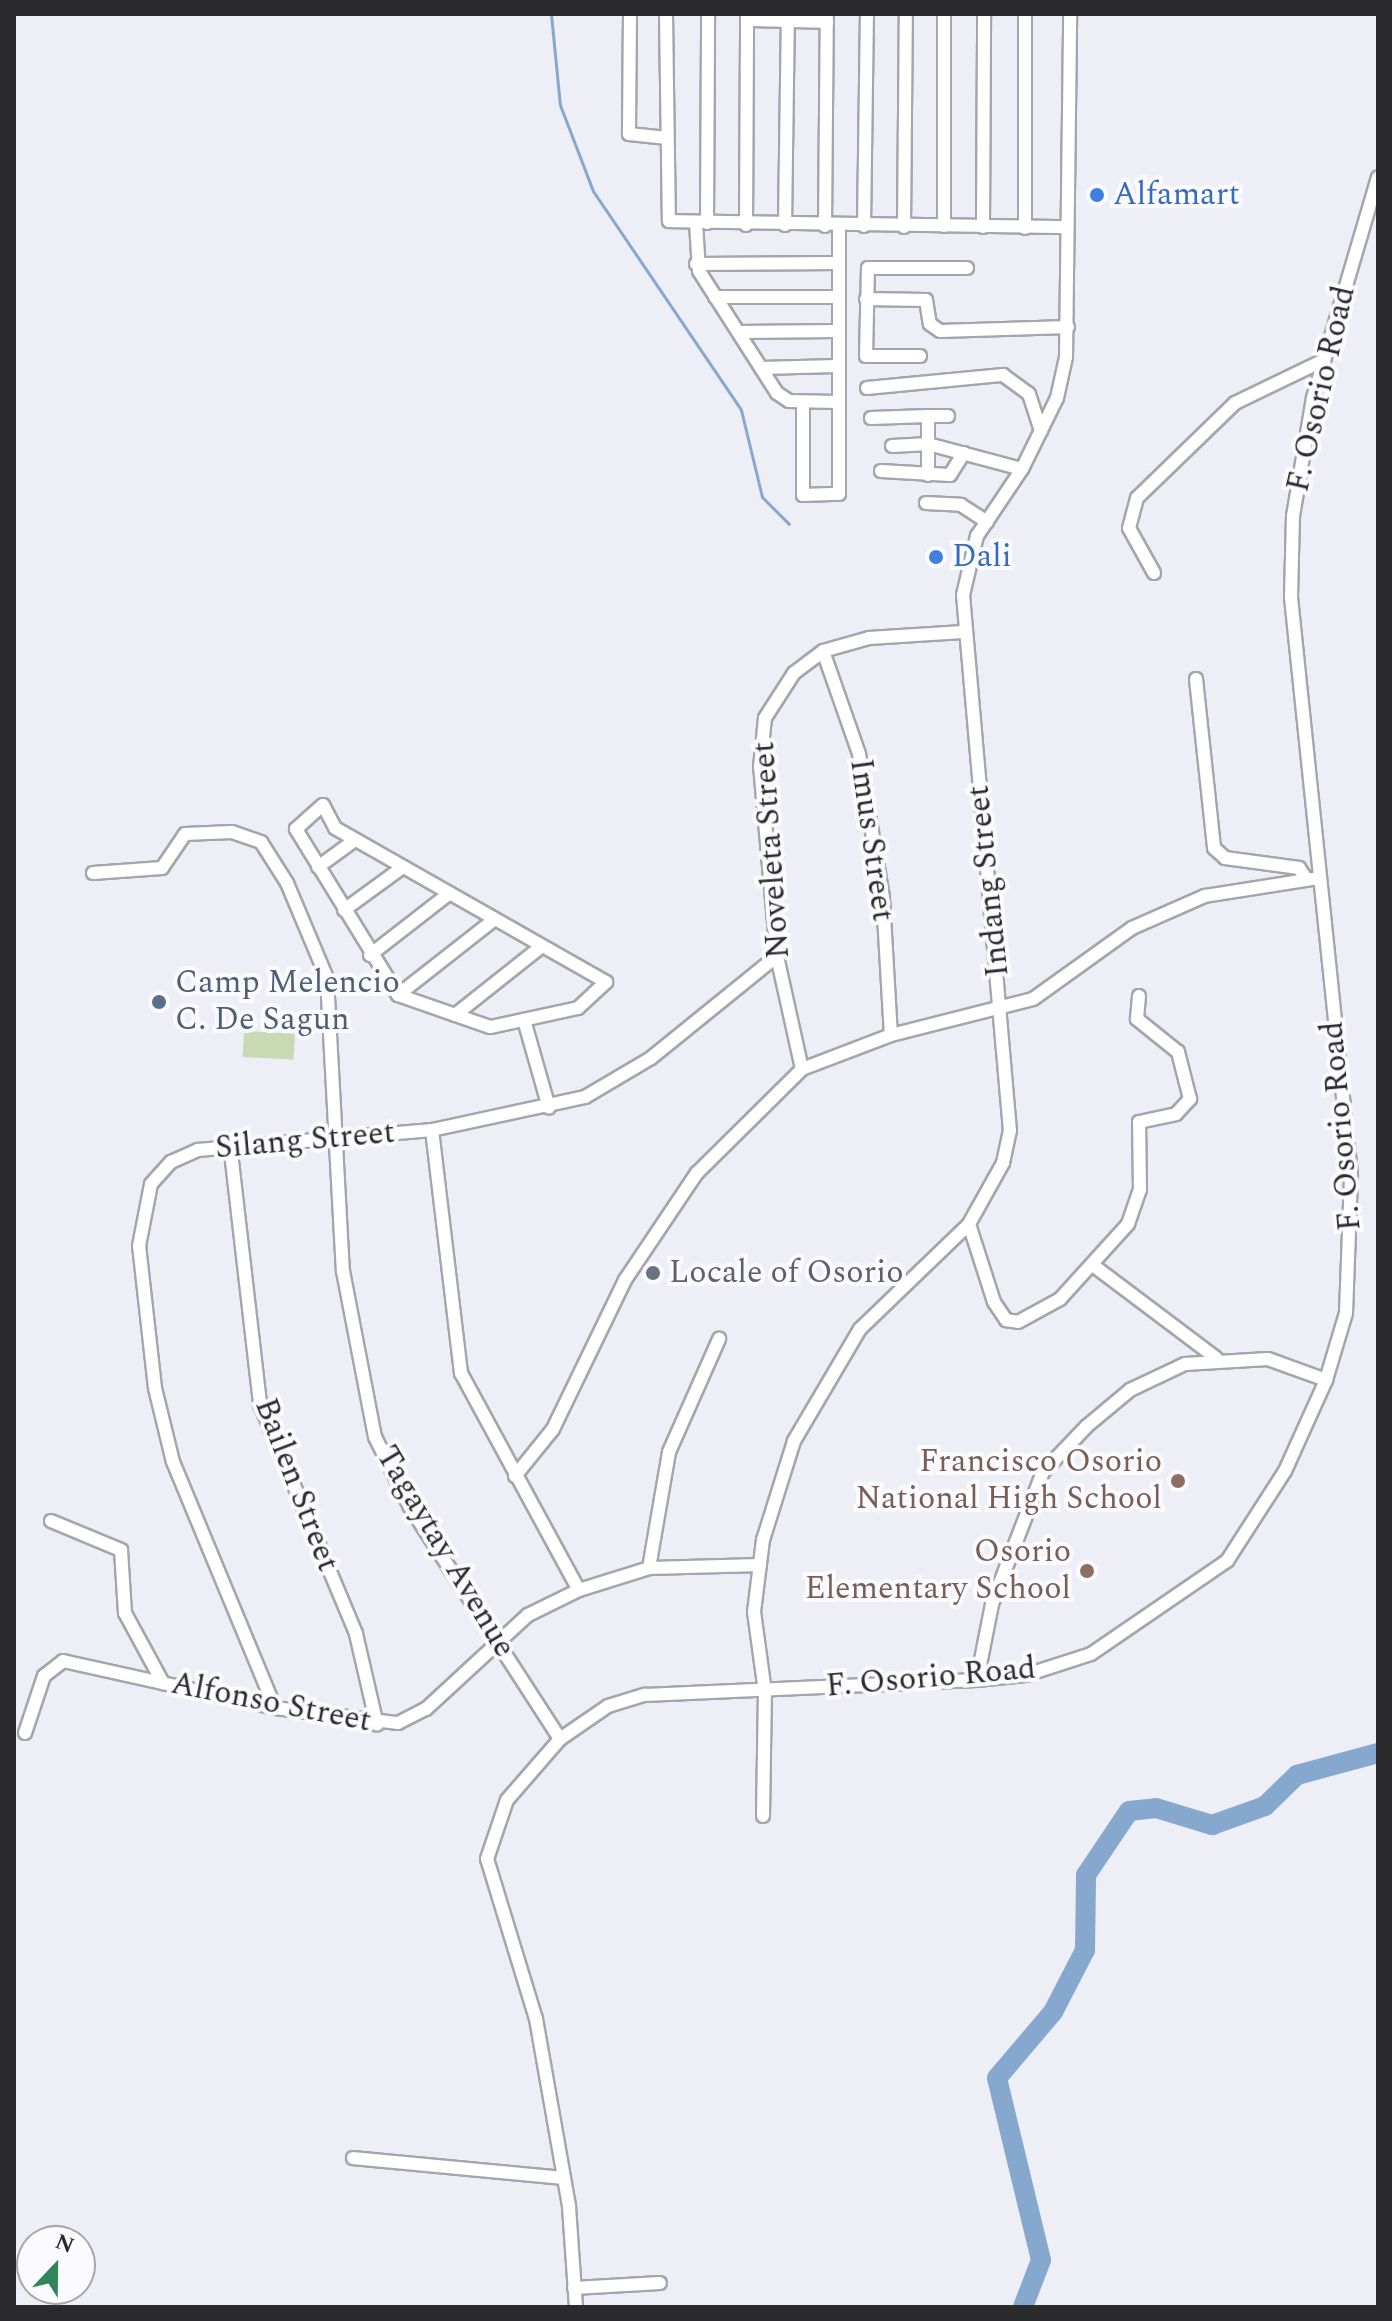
<!DOCTYPE html>
<style>
body{margin:0}
#map{position:relative;width:1392px;height:2321px;overflow:hidden;background:#eeeef6;font-family:Spectral,serif}
div>[style]{position:absolute}
[style*='--x']{left:calc(var(--x)*1px);top:calc(var(--y)*1px);width:calc(var(--w)*1px);rotate:calc(var(--a)*1deg)}
.green>*{inset:0;background:#c9d9b4;transform-origin:0 0}
.stream>*{height:3px;margin:-1.5px;padding:0 1.5px;transform-origin:1.5px;border-radius:1.5px;background:#87a8ce}
.river>*{height:20px;margin:-10px;padding:0 10px;transform-origin:10px;border-radius:10px;background:#87a8ce}
.roads{filter:drop-shadow(2px 0 #a5a5ad) drop-shadow(-2px 0 #a5a5ad) drop-shadow(0 2px #a5a5ad) drop-shadow(0 -2px #a5a5ad)}
.minor>*{height:12px;margin:-6px;padding:0 6px;transform-origin:6px;border-radius:6px;background:#fff}
.dots>*{width:22px;height:22px;translate:-50% -50%;box-sizing:border-box;border:4px solid #fbfbff;border-radius:50%}
span{translate:-50% -50%;white-space:nowrap;text-align:center;line-height:1.15;-webkit-text-stroke:8px #fbfbff;paint-order:stroke}
.shop-label{font-size:32px;color:#366cbe}
.left{translate:0 -50%;text-align:left}
.street-label{font-size:32px;color:#2b2b2e}
.service-label{font-size:32px;color:#4e5e75}
.worship-label{font-size:32px;color:#5b616d}
.education-label{font-size:32px;color:#785e54}
.right{translate:-100% -50%;text-align:right}
.frame{position:absolute;inset:0;border:16px solid #2b2b2e;pointer-events:none}
.north{position:absolute;left:16px;top:2225px;width:80px;height:80px;box-sizing:border-box;background:#fbfbff;border:2px solid #a8a8ab;border-radius:50%;rotate:22deg;font-size:22px;font-weight:700;line-height:32px;text-align:center;color:#2b2b2e}
.north::after{content:'';display:block;margin:auto;width:28px;height:36px;background:#318558;clip-path:polygon(50% 0,100% 100%,50% 72%,0 100%)}
</style>
<div id="map">
<div class="green">
<div style="left:244px;top:1031px;width:51px;height:26px;rotate:3deg"></div>
</div>
<div class="stream">
<div style="--x:551;--y:14;--w:91;--a:84.4"></div>
<div style="--x:560;--y:105;--w:92;--a:69"></div>
<div style="--x:593;--y:191;--w:264;--a:55.9"></div>
<div style="--x:741;--y:410;--w:89;--a:76.4"></div>
<div style="--x:762;--y:497;--w:38;--a:45"></div>
</div>
<div class="river">
<div style="--x:1023;--y:2307;--w:50;--a:-69"></div>
<div style="--x:1041;--y:2260;--w:187;--a:-103.6"></div>
<div style="--x:997;--y:2078;--w:87;--a:-49.7"></div>
<div style="--x:1053;--y:2012;--w:70;--a:-62.7"></div>
<div style="--x:1085;--y:1950;--w:75;--a:-89.2"></div>
<div style="--x:1086;--y:1875;--w:77;--a:-56.1"></div>
<div style="--x:1129;--y:1811;--w:27;--a:-6"></div>
<div style="--x:1156;--y:1808;--w:59;--a:16.9"></div>
<div style="--x:1212;--y:1825;--w:56;--a:-19.7"></div>
<div style="--x:1265;--y:1806;--w:45;--a:-44.1"></div>
<div style="--x:1297;--y:1775;--w:84;--a:-15.2"></div>
</div>
<div class="roads">
<div class="minor">
<div style="--x:630;--y:14;--w:120;--a:90.5"></div>
<div style="--x:629;--y:134;--w:36;--a:6"></div>
<div style="--x:666;--y:14;--w:207;--a:89.2"></div>
<div style="--x:669;--y:221;--w:398;--a:0.9"></div>
<div style="--x:747;--y:20;--w:80;--a:1.4"></div>
<div style="--x:696;--y:223;--w:48;--a:86.4"></div>
<div style="--x:699;--y:271;--w:145;--a:57.4"></div>
<div style="--x:777;--y:393;--w:14;--a:34"></div>
<div style="--x:789;--y:401;--w:49;--a:1.2"></div>
<div style="--x:707;--y:223;--w:209;--a:-89.7"></div>
<div style="--x:746;--y:225;--w:211;--a:-89.7"></div>
<div style="--x:785;--y:225;--w:204;--a:-89.2"></div>
<div style="--x:825;--y:226;--w:212;--a:-89.5"></div>
<div style="--x:864;--y:226;--w:212;--a:-89.2"></div>
<div style="--x:944;--y:226;--w:212;--a:-90"></div>
<div style="--x:904;--y:227;--w:213;--a:-89.5"></div>
<div style="--x:983;--y:227;--w:213;--a:-89.7"></div>
<div style="--x:1025;--y:228;--w:214;--a:-90"></div>
<div style="--x:696;--y:264;--w:142;--a:-0.4"></div>
<div style="--x:715;--y:297;--w:122;--a:0"></div>
<div style="--x:866;--y:299;--w:60;--a:1"></div>
<div style="--x:926;--y:300;--w:24;--a:81"></div>
<div style="--x:930;--y:324;--w:12;--a:35"></div>
<div style="--x:940;--y:331;--w:128;--a:-1.8"></div>
<div style="--x:739;--y:332;--w:97;--a:-0.6"></div>
<div style="--x:920;--y:356;--w:54;--a:180"></div>
<div style="--x:866;--y:356;--w:88;--a:-88.7"></div>
<div style="--x:868;--y:268;--w:99;--a:0"></div>
<div style="--x:761;--y:368;--w:76;--a:-1.5"></div>
<div style="--x:867;--y:388;--w:137;--a:-5.5"></div>
<div style="--x:1003;--y:375;--w:32;--a:36"></div>
<div style="--x:1029;--y:394;--w:39;--a:72"></div>
<div style="--x:803;--y:403;--w:92;--a:90"></div>
<div style="--x:803;--y:495;--w:36;--a:-2"></div>
<div style="--x:839;--y:494;--w:268;--a:-90"></div>
<div style="--x:928;--y:416;--w:20;--a:0"></div>
<div style="--x:871;--y:418;--w:57;--a:-2"></div>
<div style="--x:928;--y:416;--w:28;--a:90"></div>
<div style="--x:928;--y:444;--w:36;--a:177"></div>
<div style="--x:881;--y:471;--w:69;--a:3.3"></div>
<div style="--x:950;--y:475;--w:26;--a:-58"></div>
<div style="--x:928;--y:475;--w:31;--a:-90"></div>
<div style="--x:928;--y:444;--w:97;--a:14.9"></div>
<div style="--x:926;--y:503;--w:35;--a:3"></div>
<div style="--x:961;--y:505;--w:31;--a:33"></div>
<div style="--x:1154;--y:573;--w:51;--a:-119.1"></div>
<div style="--x:1129;--y:528;--w:31;--a:-75"></div>
<div style="--x:1137;--y:498;--w:136;--a:-44.1"></div>
<div style="--x:1235;--y:403;--w:99;--a:-25.8"></div>
<div style="--x:823;--y:651;--w:109;--a:70.7"></div>
<div style="--x:859;--y:754;--w:146;--a:80.5"></div>
<div style="--x:883;--y:898;--w:137;--a:86.7"></div>
<div style="--x:1196;--y:679;--w:170;--a:83.9"></div>
<div style="--x:1214;--y:848;--w:15;--a:42"></div>
<div style="--x:1225;--y:858;--w:75;--a:7.7"></div>
<div style="--x:1299;--y:868;--w:14;--a:56"></div>
<div style="--x:323;--y:805;--w:26;--a:62"></div>
<div style="--x:335;--y:828;--w:312;--a:29.6"></div>
<div style="--x:606;--y:982;--w:38;--a:137"></div>
<div style="--x:578;--y:1008;--w:90;--a:167.8"></div>
<div style="--x:490;--y:1027;--w:97;--a:-160.8"></div>
<div style="--x:398;--y:995;--w:195;--a:-121.6"></div>
<div style="--x:296;--y:829;--w:36;--a:-42"></div>
<div style="--x:318;--y:867;--w:46;--a:-36.1"></div>
<div style="--x:93;--y:873;--w:69;--a:-4.1"></div>
<div style="--x:162;--y:868;--w:41;--a:-55.9"></div>
<div style="--x:185;--y:834;--w:47;--a:-2.4"></div>
<div style="--x:232;--y:832;--w:31;--a:19"></div>
<div style="--x:261;--y:842;--w:49;--a:57.6"></div>
<div style="--x:287;--y:883;--w:103;--a:67.2"></div>
<div style="--x:327;--y:978;--w:293;--a:86.9"></div>
<div style="--x:343;--y:1271;--w:169;--a:79.1"></div>
<div style="--x:375;--y:1437;--w:78;--a:63.4"></div>
<div style="--x:410;--y:1507;--w:276;--a:57.1"></div>
<div style="--x:344;--y:910;--w:73;--a:-36.1"></div>
<div style="--x:370;--y:955;--w:101;--a:-37.8"></div>
<div style="--x:398;--y:995;--w:123;--a:-38.1"></div>
<div style="--x:455;--y:1015;--w:111;--a:-38.4"></div>
<div style="--x:524;--y:1020;--w:91;--a:74.1"></div>
<div style="--x:802;--y:1069;--w:116;--a:-102.5"></div>
<div style="--x:777;--y:956;--w:190;--a:-95.1"></div>
<div style="--x:760;--y:767;--w:49;--a:-84.2"></div>
<div style="--x:765;--y:718;--w:54;--a:-57.2"></div>
<div style="--x:794;--y:673;--w:36;--a:-37"></div>
<div style="--x:823;--y:651;--w:48;--a:-15.8"></div>
<div style="--x:869;--y:638;--w:94;--a:-3.7"></div>
<div style="--x:432;--y:1130;--w:245;--a:83.2"></div>
<div style="--x:461;--y:1373;--w:247;--a:61.5"></div>
<div style="--x:230;--y:1144;--w:262;--a:83.4"></div>
<div style="--x:260;--y:1404;--w:249;--a:67.3"></div>
<div style="--x:356;--y:1634;--w:93;--a:77"></div>
<div style="--x:969;--y:1224;--w:82;--a:72.2"></div>
<div style="--x:994;--y:1302;--w:22;--a:56"></div>
<div style="--x:1006;--y:1320;--w:12;--a:9"></div>
<div style="--x:1018;--y:1322;--w:48;--a:-28.7"></div>
<div style="--x:1060;--y:1299;--w:101;--a:-47.8"></div>
<div style="--x:1128;--y:1224;--w:36;--a:-71"></div>
<div style="--x:1140;--y:1190;--w:68;--a:-90.8"></div>
<div style="--x:1139;--y:1122;--w:38;--a:-12"></div>
<div style="--x:1176;--y:1114;--w:21;--a:-47"></div>
<div style="--x:1190;--y:1099;--w:49;--a:-104.3"></div>
<div style="--x:1178;--y:1052;--w:53;--a:-141.2"></div>
<div style="--x:1137;--y:1019;--w:23;--a:-85"></div>
<div style="--x:1094;--y:1266;--w:153;--a:37"></div>
<div style="--x:515;--y:1476;--w:60;--a:-51"></div>
<div style="--x:553;--y:1429;--w:165;--a:-64.2"></div>
<div style="--x:625;--y:1280;--w:129;--a:-56.1"></div>
<div style="--x:697;--y:1173;--w:148;--a:-44.7"></div>
<div style="--x:802;--y:1069;--w:95;--a:-20.9"></div>
<div style="--x:891;--y:1035;--w:146;--a:-14.2"></div>
<div style="--x:1033;--y:999;--w:122;--a:-35.6"></div>
<div style="--x:1132;--y:928;--w:80;--a:-23.7"></div>
<div style="--x:1205;--y:896;--w:115;--a:-9"></div>
<div style="--x:51;--y:1521;--w:76;--a:22.5"></div>
<div style="--x:121;--y:1550;--w:63;--a:86.4"></div>
<div style="--x:125;--y:1613;--w:80;--a:61.5"></div>
<div style="--x:649;--y:1568;--w:118;--a:-80.2"></div>
<div style="--x:669;--y:1452;--w:124;--a:-66.1"></div>
<div style="--x:977;--y:1680;--w:77;--a:-78.8"></div>
<div style="--x:992;--y:1604;--w:142;--a:-68.9"></div>
<div style="--x:1043;--y:1472;--w:64;--a:-46.3"></div>
<div style="--x:1087;--y:1426;--w:56;--a:-39.9"></div>
<div style="--x:1130;--y:1390;--w:61;--a:-25.3"></div>
<div style="--x:1185;--y:1364;--w:83;--a:-3.4"></div>
<div style="--x:1268;--y:1359;--w:62;--a:19.9"></div>
<div style="--x:275;--y:1708;--w:266;--a:-112.5"></div>
<div style="--x:173;--y:1462;--w:76;--a:-103.7"></div>
<div style="--x:155;--y:1388;--w:143;--a:-96.4"></div>
<div style="--x:139;--y:1246;--w:63;--a:-79"></div>
<div style="--x:151;--y:1184;--w:30;--a:-48"></div>
<div style="--x:171;--y:1162;--w:30;--a:-24"></div>
<div style="--x:198;--y:1150;--w:235;--a:-4.9"></div>
<div style="--x:432;--y:1130;--w:157;--a:-12.2"></div>
<div style="--x:585;--y:1097;--w:77;--a:-30.6"></div>
<div style="--x:651;--y:1058;--w:162;--a:-39"></div>
<div style="--x:25;--y:1733;--w:60;--a:-71.6"></div>
<div style="--x:44;--y:1676;--w:24;--a:-38"></div>
<div style="--x:63;--y:1661;--w:217;--a:12.5"></div>
<div style="--x:275;--y:1708;--w:124;--a:7"></div>
<div style="--x:398;--y:1723;--w:31;--a:-27"></div>
<div style="--x:426;--y:1709;--w:139;--a:-42.7"></div>
<div style="--x:528;--y:1615;--w:57;--a:-26.1"></div>
<div style="--x:579;--y:1590;--w:73;--a:-17.4"></div>
<div style="--x:649;--y:1568;--w:111;--a:-1.5"></div>
<div style="--x:763;--y:1816;--w:124;--a:-89.1"></div>
<div style="--x:765;--y:1692;--w:81;--a:-97.8"></div>
<div style="--x:754;--y:1612;--w:73;--a:-82.9"></div>
<div style="--x:763;--y:1540;--w:104;--a:-72.6"></div>
<div style="--x:794;--y:1441;--w:130;--a:-59.5"></div>
<div style="--x:860;--y:1329;--w:151;--a:-43.9"></div>
<div style="--x:969;--y:1224;--w:70;--a:-60.9"></div>
<div style="--x:1003;--y:1163;--w:33;--a:-78"></div>
<div style="--x:1010;--y:1131;--w:538;--a:-95.01"></div>
<div style="--x:963;--y:595;--w:61;--a:-76.7"></div>
<div style="--x:977;--y:536;--w:81;--a:-56.1"></div>
<div style="--x:1022;--y:469;--w:79;--a:-63.8"></div>
<div style="--x:1057;--y:398;--w:42;--a:-77.6"></div>
<div style="--x:1066;--y:357;--w:343;--a:-89.3"></div>
<div style="--x:353;--y:2158;--w:211;--a:5.4"></div>
<div style="--x:574;--y:2288;--w:86;--a:-3.3"></div>
<div style="--x:576;--y:2307;--w:101;--a:-94"></div>
<div style="--x:569;--y:2206;--w:190;--a:-100"></div>
<div style="--x:536;--y:2019;--w:167;--a:-107"></div>
<div style="--x:487;--y:1859;--w:62;--a:-71.3"></div>
<div style="--x:507;--y:1800;--w:81;--a:-49"></div>
<div style="--x:560;--y:1739;--w:58;--a:-34.5"></div>
<div style="--x:608;--y:1706;--w:39;--a:-17"></div>
<div style="--x:645;--y:1695;--w:332;--a:-2.6"></div>
<div style="--x:977;--y:1680;--w:49;--a:-5.8"></div>
<div style="--x:1026;--y:1675;--w:68;--a:-17.9"></div>
<div style="--x:1091;--y:1654;--w:165;--a:-34.4"></div>
<div style="--x:1227;--y:1561;--w:107;--a:-57.2"></div>
<div style="--x:1285;--y:1471;--w:100;--a:-65.7"></div>
<div style="--x:1326;--y:1380;--w:70;--a:-73.4"></div>
<div style="--x:1346;--y:1313;--w:139;--a:-87.9"></div>
<div style="--x:1351;--y:1174;--w:580;--a:-95.94"></div>
<div style="--x:1291;--y:597;--w:81;--a:-88.6"></div>
<div style="--x:1293;--y:516;--w:120;--a:-80.4"></div>
<div style="--x:1313;--y:398;--w:230;--a:-73.6"></div>
</div>
</div>
<div class="dots">
<div style="left:1097px;top:195px;background:#3f7fe0"></div>
<div style="left:936px;top:557px;background:#3f7fe0"></div>
<div style="left:159px;top:1002px;background:#5c6f8a"></div>
<div style="left:653px;top:1273px;background:#6b7280"></div>
<div style="left:1178px;top:1481px;background:#8d6e63"></div>
<div style="left:1087px;top:1571px;background:#8d6e63"></div>
</div>
<div class="shop-label">
<span class="left" style="left:1113px;top:195px">Alfamart</span>
<span class="left" style="left:952px;top:557px">Dali</span>
</div>
<div class="street-label">
<span style="left:1322px;top:389px;rotate:-77deg">F. Osorio Road</span>
<span style="left:871px;top:840px;rotate:82deg">Imus Street</span>
<span style="left:772px;top:850px;rotate:-94deg">Noveleta Street</span>
<span style="left:989px;top:881px;rotate:-96deg">Indang Street</span>
<span style="left:1342px;top:1126px;rotate:-95deg">F. Osorio Road</span>
<span style="left:305px;top:1141px;rotate:-5deg">Silang Street</span>
<span style="left:296px;top:1485px;rotate:69deg">Bailen Street</span>
<span style="left:445px;top:1552px;rotate:59deg">Tagaytay Avenue</span>
<span style="left:931px;top:1678px;rotate:-5deg">F. Osorio Road</span>
<span style="left:271px;top:1703px;rotate:11deg">Alfonso Street</span>
</div>
<div class="service-label">
<span class="left" style="left:175px;top:1002px">Camp Melencio<br>C. De Sagun</span>
</div>
<div class="worship-label">
<span class="left" style="left:669px;top:1273px">Locale of Osorio</span>
</div>
<div class="education-label">
<span class="right" style="left:1162px;top:1481px">Francisco Osorio<br>National High School</span>
<span class="right" style="left:1071px;top:1571px">Osorio<br>Elementary School</span>
</div>
<div class="frame"></div>
<div class="north">N</div>
</div>
